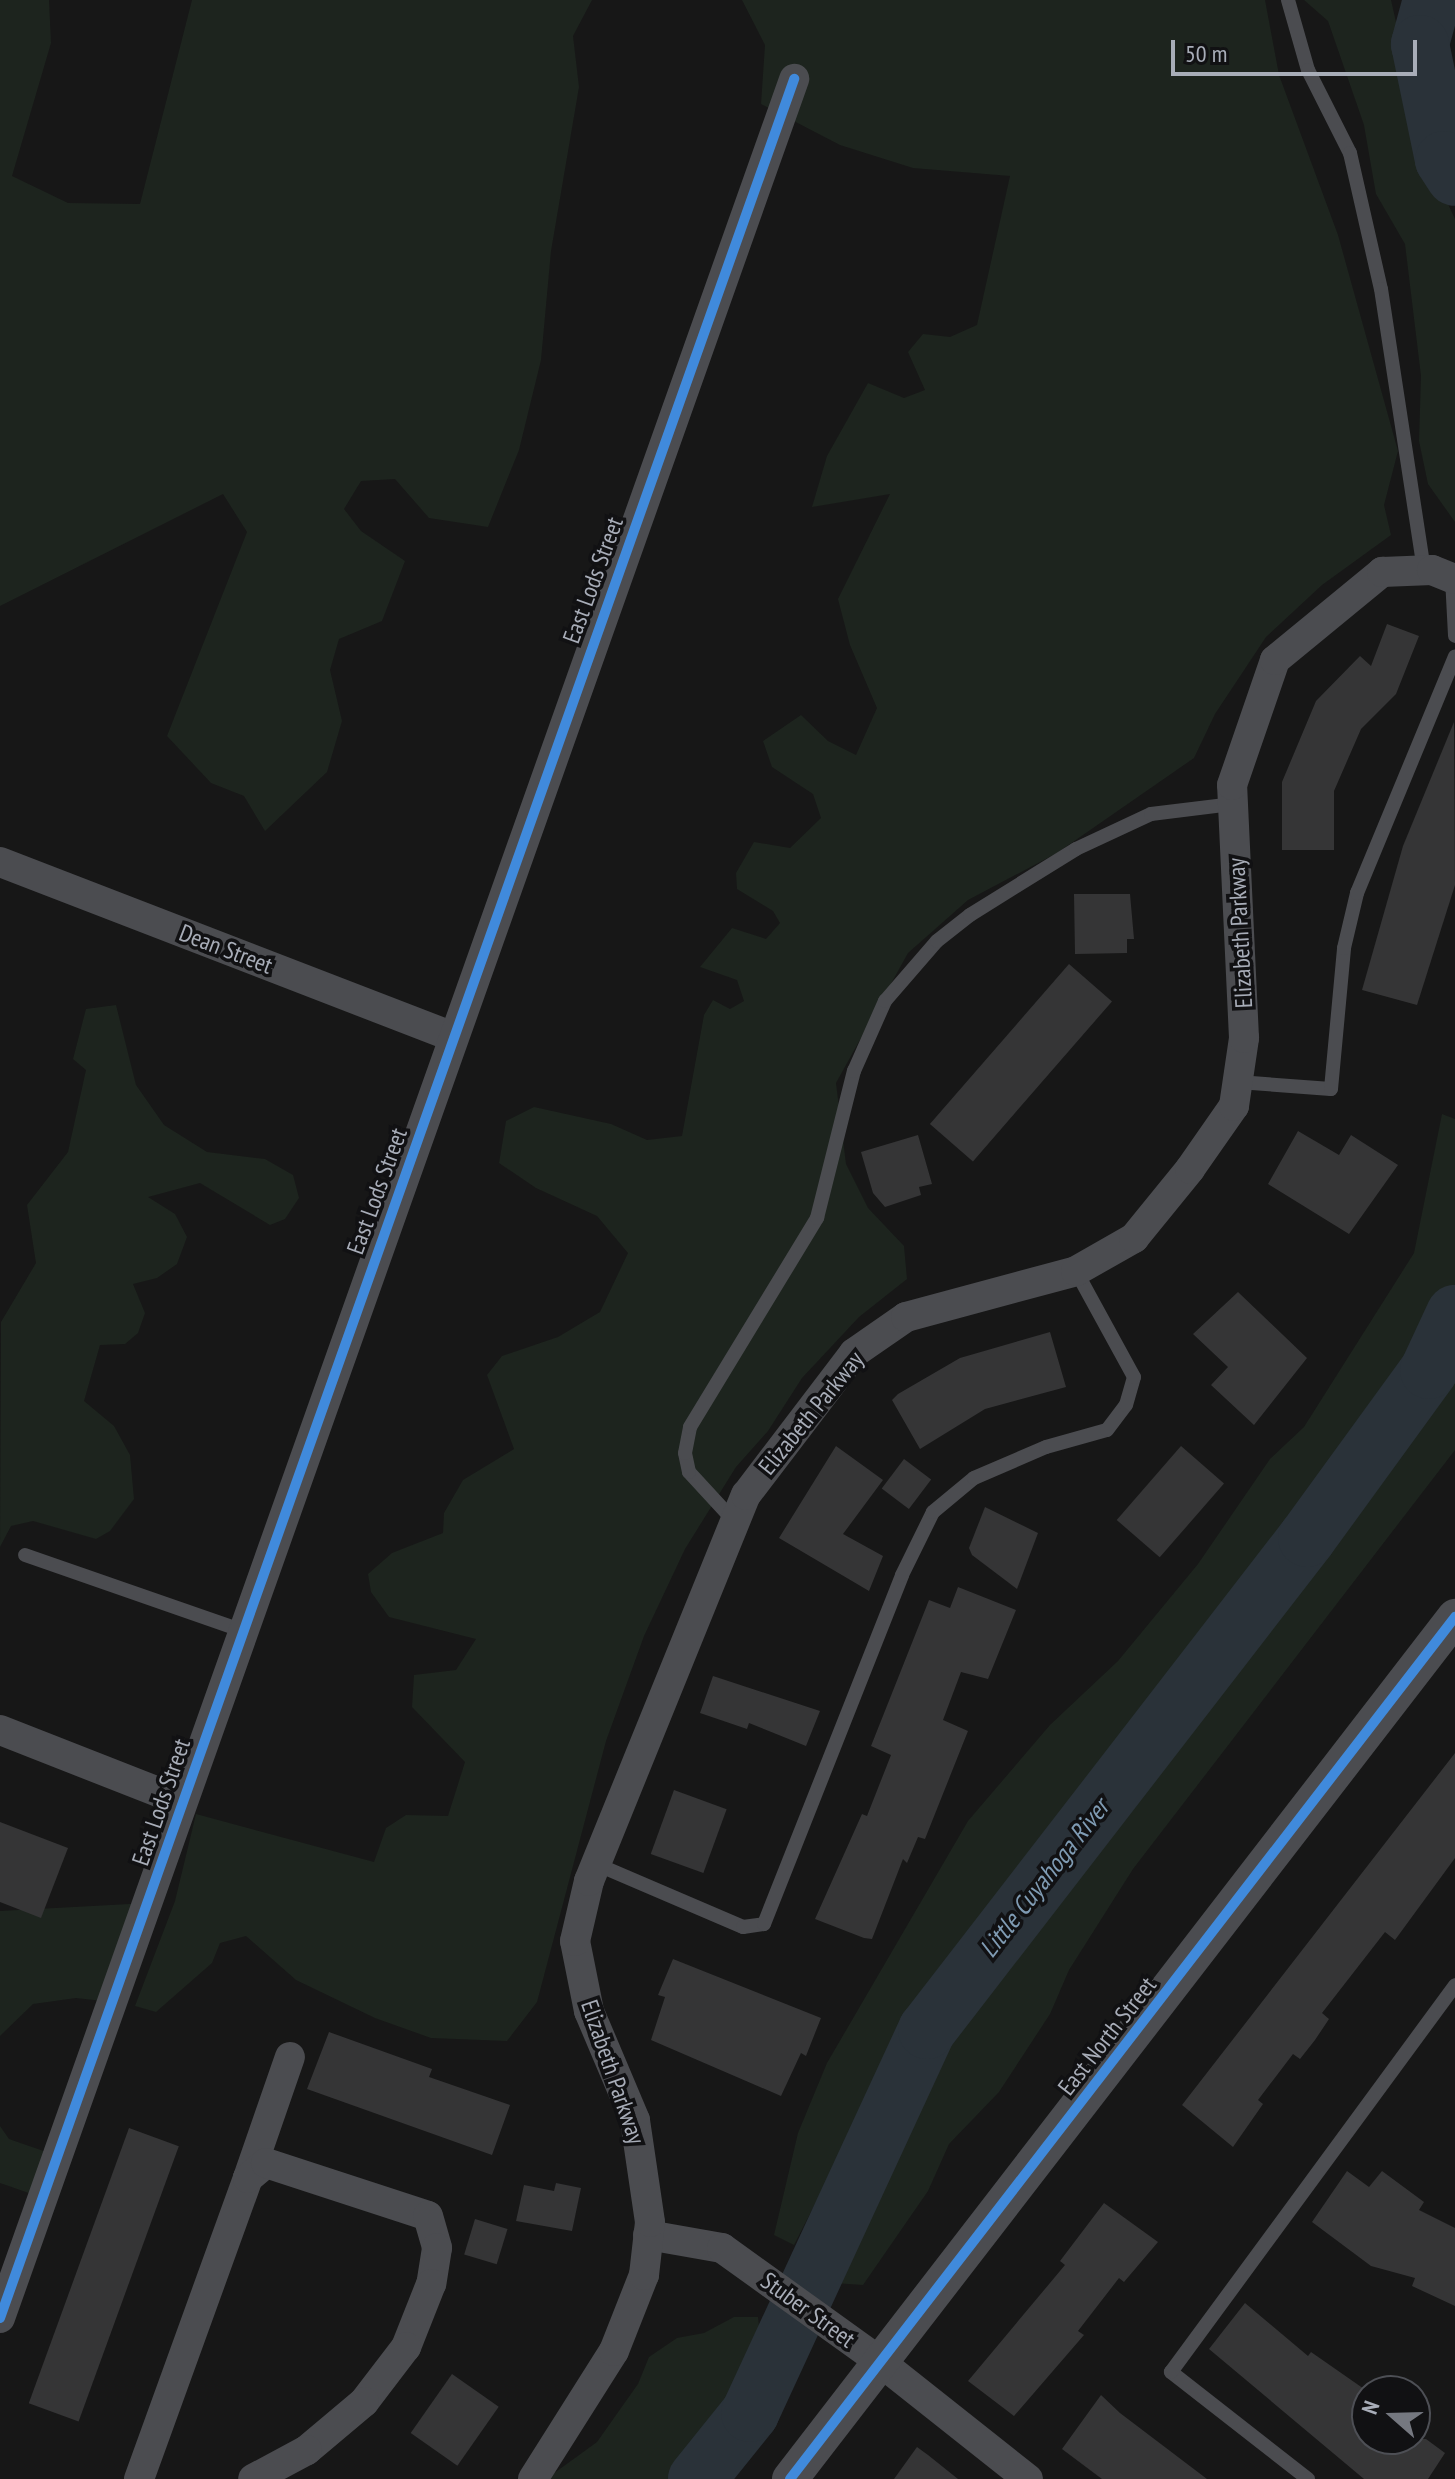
<!DOCTYPE html>
<style>
body{margin:0}
#map{position:relative;width:1455px;height:2479px;overflow:hidden;background:#171717;font-family:"PT Sans Narrow",sans-serif}
div>[style]{position:absolute}
[style*='--x']{left:calc(var(--x)*1px);top:calc(var(--y)*1px);width:calc(var(--w)*1px);rotate:calc(var(--a)*1deg)}
.green>*{inset:0;background:#1d241e}
.river>*{height:58px;margin:-29px;padding:0 29px;transform-origin:29px;border-radius:29px;background:#2a3239}
.building>*{inset:0;background:#353536;transform-origin:0 0}
.service>*{height:14px;margin:-7px;padding:0 7px;transform-origin:7px;border-radius:7px;background:#4b4c50}
.minor>*{height:30px;margin:-15px;padding:0 15px;transform-origin:15px;border-radius:15px;background:#4b4c50}
.tertiary>*{height:36px;margin:-18px;padding:0 18px;transform-origin:18px;border-radius:18px;background:#4b4c50}
.cycleway>*{height:10px;margin:-5px;padding:0 5px;transform-origin:5px;border-radius:5px;background:#408adc}
span{translate:-50% -50%;white-space:nowrap;text-align:center;line-height:1.15;-webkit-text-stroke:7px #111113;paint-order:stroke}
.street-label{font-size:24px;color:#a8adb8}
.water-label{font-size:26px;color:#7f9bb3;font-style:italic}
.north{position:absolute;left:1351px;top:2375px;width:80px;height:80px;box-sizing:border-box;background:#111113;border:2px solid #4d4f55;border-radius:50%;rotate:290deg;font-size:22px;font-weight:700;line-height:32px;text-align:center;color:#a8adb8}
.north::after{content:'';display:block;margin:auto;width:28px;height:36px;background:#757880;clip-path:polygon(50% 0,100% 100%,50% 72%,0 100%)}
.scale{position:absolute;left:1171px;top:40px;width:246px;height:36px;box-sizing:border-box;border:4px solid #a8adb8;border-top:0;padding-left:10px;font-size:24px;line-height:28px;white-space:nowrap;color:#a8adb8;-webkit-text-stroke:6px #111113;paint-order:stroke}
</style>
<div id="map">
<div class="green">
<div style="clip-path:polygon(0 0,49px 0,51px 43px,12px 176px,68px 203px,140px 204px,192px 0,592px 0,573px 36px,579px 87px,551px 251px,541px 360px,519px 450px,488px 527px,429px 518px,395px 479px,361px 481px,344px 509px,361px 531px,405px 561px,382px 621px,339px 639px,330px 670px,342px 721px,327px 772px,265px 831px,244px 796px,211px 783px,167px 736px,247px 532px,223px 494px,0 606px)"></div>
<div style="clip-path:polygon(742px 0,1265px 0,1279px 75px,1338px 235px,1398px 451px,1384px 505px,1391px 535px,1322px 585px,1266px 637px,1215px 714px,1194px 758px,1057px 853px,968px 900px,908px 953px,836px 1083px,846px 1164px,868px 1208px,904px 1246px,907px 1279px,859px 1317px,802px 1378px,768px 1431px,736px 1467px,685px 1549px,644px 1636px,606px 1741px,537px 2002px,507px 2041px,431px 2038px,375px 2018px,296px 1980px,246px 1936px,220px 1943px,212px 1963px,156px 2012px,135px 2006px,175px 1901px,196px 1814px,374px 1862px,386px 1828px,406px 1815px,448px 1816px,465px 1762px,412px 1707px,414px 1675px,456px 1670px,476px 1639px,389px 1617px,371px 1592px,368px 1574px,392px 1553px,443px 1533px,444px 1513px,463px 1480px,514px 1449px,487px 1375px,502px 1356px,558px 1337px,600px 1312px,628px 1253px,597px 1216px,536px 1188px,499px 1163px,506px 1121px,534px 1107px,611px 1124px,647px 1140px,682px 1136px,704px 1015px,713px 1000px,730px 1009px,744px 1001px,737px 980px,700px 967px,732px 928px,766px 939px,780px 923px,773px 911px,737px 889px,736px 873px,754px 842px,790px 848px,821px 818px,813px 794px,772px 767px,763px 741px,801px 715px,828px 741px,856px 755px,877px 708px,850px 645px,838px 599px,890px 494px,812px 507px,827px 456px,868px 383px,904px 398px,925px 390px,908px 352px,923px 334px,950px 337px,977px 325px,1010px 176px,913px 168px,840px 145px,761px 104px,765px 45px)"></div>
<div style="clip-path:polygon(1304px 0,1391px 0,1427px 159px,1455px 219px,1455px 522px,1428px 484px,1419px 441px,1421px 376px,1405px 244px,1376px 194px,1364px 125px,1328px 21px)"></div>
<div style="clip-path:polygon(116px 1005px,136px 1085px,164px 1125px,207px 1152px,265px 1159px,293px 1175px,299px 1198px,285px 1219px,270px 1225px,200px 1183px,148px 1197px,175px 1214px,187px 1237px,177px 1264px,157px 1278px,133px 1284px,145px 1313px,138px 1333px,125px 1344px,100px 1345px,84px 1401px,114px 1426px,130px 1455px,134px 1499px,110px 1531px,96px 1539px,33px 1521px,11px 1526px,0 1547px,1px 1322px,36px 1263px,27px 1205px,68px 1152px,86px 1070px,73px 1059px,86px 1009px)"></div>
<div style="clip-path:polygon(1442px 1114px,1455px 1119px,1455px 1284px,1438px 1318px,1407px 1350px,1400px 1377px,1297px 1521px,1217px 1609px,1083px 1790px,879px 2079px,794px 2245px,774px 2235px,798px 2133px,827px 2063px,968px 1821px,1050px 1725px,1118px 1661px,1198px 1564px,1270px 1459px,1304px 1427px,1414px 1253px)"></div>
<div style="clip-path:polygon(1455px 1359px,1455px 1450px,1133px 1869px,1069px 1970px,1050px 2014px,999px 2092px,949px 2144px,928px 2191px,863px 2285px,834px 2283px,876px 2166px,915px 2078px,946px 2024px,1054px 1888px,1081px 1862px,1184px 1710px)"></div>
<div style="clip-path:polygon(148px 1903px,112px 2002px,76px 1998px,33px 2004px,0 2036px,0 1911px)"></div>
<div style="clip-path:polygon(0 2126px,9px 2139px,58px 2156px,43px 2198px,0 2183px)"></div>
<div style="clip-path:polygon(734px 2317px,758px 2317px,760px 2335px,742px 2399px,676px 2479px,546px 2479px,597px 2442px,638px 2384px,649px 2357px,677px 2338px,704px 2333px)"></div>
</div>
<div class="river">
<div style="--x:1432;--y:0;--w:46;--a:105.3"></div>
<div style="--x:1420;--y:44;--w:118;--a:78.3"></div>
<div style="--x:1444;--y:160;--w:20;--a:57"></div>
<div style="--x:697;--y:2479;--w:85;--a:-51.2"></div>
<div style="--x:750;--y:2413;--w:422;--a:-65.2"></div>
<div style="--x:927;--y:2030;--w:622;--a:-52.32"></div>
<div style="--x:1307;--y:1538;--w:208;--a:-54"></div>
<div style="--x:1429;--y:1370;--w:62;--a:-65.1"></div>
</div>
<div class="building">
<div style="clip-path:polygon(1387px 624px,1419px 636px,1396px 694px,1361px 729px,1334px 791px,1334px 850px,1282px 850px,1282px 782px,1316px 701px,1360px 656px,1371px 666px)"></div>
<div style="clip-path:polygon(1454px 722px,1455px 885px,1417px 1005px,1362px 990px,1403px 846px)"></div>
<div style="clip-path:polygon(1074px 894px,1130px 894px,1134px 939px,1127px 939px,1127px 953px,1075px 954px)"></div>
<div style="left:1069px;top:964px;width:57px;height:212px;rotate:41deg"></div>
<div style="clip-path:polygon(1298px 1131px,1339px 1155px,1351px 1135px,1398px 1165px,1349px 1234px,1268px 1184px)"></div>
<div style="clip-path:polygon(918px 1135px,932px 1184px,919px 1187px,921px 1195px,885px 1207px,873px 1193px,861px 1152px)"></div>
<div style="clip-path:polygon(1238px 1292px,1307px 1358px,1254px 1425px,1211px 1385px,1228px 1367px,1193px 1334px)"></div>
<div style="clip-path:polygon(1050px 1332px,1066px 1387px,985px 1409px,920px 1449px,892px 1400px,898px 1394px,960px 1358px)"></div>
<div style="clip-path:polygon(836px 1446px,883px 1480px,843px 1534px,883px 1556px,869px 1591px,779px 1538px)"></div>
<div style="left:1181px;top:1446px;width:57px;height:98px;rotate:41deg"></div>
<div style="left:904px;top:1459px;width:34px;height:37px;rotate:37deg"></div>
<div style="clip-path:polygon(985px 1507px,1038px 1533px,1017px 1589px,972px 1555px,969px 1548px)"></div>
<div style="clip-path:polygon(958px 1587px,1016px 1610px,988px 1679px,961px 1672px,943px 1720px,968px 1731px,925px 1839px,918px 1837px,907px 1863px,903px 1859px,872px 1939px,864px 1938px,815px 1919px,862px 1814px,867px 1816px,891px 1755px,871px 1746px,929px 1600px,950px 1608px)"></div>
<div style="clip-path:polygon(713px 1676px,820px 1711px,806px 1746px,749px 1723px,747px 1729px,700px 1713px)"></div>
<div style="clip-path:polygon(1455px 1753px,1455px 1858px,1395px 1940px,1385px 1932px,1322px 2013px,1329px 2019px,1315px 2040px,1300px 2059px,1293px 2054px,1258px 2100px,1263px 2104px,1233px 2147px,1182px 2105px)"></div>
<div style="left:674px;top:1790px;width:56px;height:68px;rotate:20deg"></div>
<div style="clip-path:polygon(0 1822px,68px 1848px,41px 1918px,0 1902px)"></div>
<div style="clip-path:polygon(673px 1959px,821px 2018px,806px 2056px,801px 2053px,781px 2096px,651px 2040px,665px 1997px,658px 1995px)"></div>
<div style="clip-path:polygon(329px 2032px,432px 2069px,429px 2077px,510px 2105px,492px 2155px,307px 2089px)"></div>
<div style="left:129px;top:2128px;width:53px;height:293px;rotate:20deg"></div>
<div style="clip-path:polygon(1347px 2171px,1369px 2187px,1382px 2171px,1424px 2202px,1419px 2210px,1455px 2228px,1455px 2306px,1412px 2286px,1415px 2278px,1371px 2266px,1312px 2222px)"></div>
<div style="clip-path:polygon(556px 2183px,581px 2188px,572px 2231px,516px 2221px,524px 2185px,554px 2191px)"></div>
<div style="clip-path:polygon(1104px 2203px,1158px 2242px,1124px 2282px,1119px 2278px,1078px 2331px,1084px 2335px,1014px 2416px,968px 2381px,1065px 2265px,1060px 2261px)"></div>
<div style="left:475px;top:2219px;width:34px;height:37px;rotate:17deg"></div>
<div style="clip-path:polygon(1245px 2303px,1308px 2356px,1311px 2352px,1367px 2391px,1367px 2439px,1426px 2439px,1445px 2453px,1428px 2479px,1364px 2479px,1209px 2349px)"></div>
<div style="left:452px;top:2374px;width:57px;height:72px;rotate:35deg"></div>
<div style="clip-path:polygon(1101px 2395px,1120px 2413px,1207px 2479px,1102px 2479px,1062px 2449px)"></div>
<div style="clip-path:polygon(917px 2447px,928px 2455px,958px 2479px,894px 2479px)"></div>
</div>
<div class="service">
<div style="--x:1288;--y:0;--w:73;--a:74.1"></div>
<div style="--x:1308;--y:70;--w:93;--a:63.2"></div>
<div style="--x:1350;--y:153;--w:139;--a:77.2"></div>
<div style="--x:1381;--y:289;--w:285;--a:81.3"></div>
<div style="--x:1452;--y:578;--w:58;--a:87"></div>
<div style="--x:1238;--y:1082;--w:93;--a:4.3"></div>
<div style="--x:1331;--y:1089;--w:142;--a:-84.7"></div>
<div style="--x:1344;--y:948;--w:57;--a:-76.7"></div>
<div style="--x:1357;--y:893;--w:256;--a:-67.5"></div>
<div style="--x:735;--y:1522;--w:68;--a:-132.6"></div>
<div style="--x:689;--y:1472;--w:19;--a:-102"></div>
<div style="--x:685;--y:1453;--w:26;--a:-79"></div>
<div style="--x:690;--y:1427;--w:245;--a:-58.7"></div>
<div style="--x:817;--y:1218;--w:152;--a:-75.9"></div>
<div style="--x:854;--y:1071;--w:77;--a:-66.1"></div>
<div style="--x:885;--y:1001;--w:79;--a:-49.1"></div>
<div style="--x:937;--y:941;--w:42;--a:-38.2"></div>
<div style="--x:970;--y:915;--w:125;--a:-31.9"></div>
<div style="--x:1076;--y:849;--w:83;--a:-25"></div>
<div style="--x:1151;--y:814;--w:83;--a:-7"></div>
<div style="--x:25;--y:1555;--w:231;--a:19.2"></div>
<div style="--x:596;--y:1864;--w:160;--a:23.2"></div>
<div style="--x:743;--y:1927;--w:21;--a:-8"></div>
<div style="--x:764;--y:1924;--w:375;--a:-68.4"></div>
<div style="--x:902;--y:1575;--w:70;--a:-63.8"></div>
<div style="--x:933;--y:1512;--w:53;--a:-39.7"></div>
<div style="--x:974;--y:1478;--w:78;--a:-23.3"></div>
<div style="--x:1046;--y:1447;--w:63;--a:-15.6"></div>
<div style="--x:1107;--y:1430;--w:31;--a:-53"></div>
<div style="--x:1126;--y:1405;--w:29;--a:-74"></div>
<div style="--x:1134;--y:1377;--w:121;--a:-118.7"></div>
<div style="--x:1308;--y:2479;--w:174;--a:-142"></div>
<div style="--x:1171;--y:2372;--w:480;--a:-53.7"></div>
</div>
<div class="minor">
<div style="--x:0;--y:862;--w:484;--a:21.1"></div>
<div style="--x:0;--y:1730;--w:194;--a:21.4"></div>
<div style="--x:248;--y:2178;--w:128;--a:-70.9"></div>
<div style="--x:648;--y:2235;--w:75;--a:10"></div>
<div style="--x:722;--y:2248;--w:193;--a:35.7"></div>
<div style="--x:879;--y:2361;--w:190;--a:38.4"></div>
<div style="--x:0;--y:2318;--w:2376;--a:-70.47"></div>
<div style="--x:139;--y:2479;--w:320;--a:-70.1"></div>
<div style="--x:248;--y:2178;--w:23;--a:-40"></div>
<div style="--x:266;--y:2163;--w:170;--a:18.1"></div>
<div style="--x:428;--y:2216;--w:33;--a:74"></div>
<div style="--x:437;--y:2248;--w:36;--a:99"></div>
<div style="--x:431;--y:2284;--w:68;--a:111.6"></div>
<div style="--x:406;--y:2347;--w:69;--a:127.4"></div>
<div style="--x:364;--y:2402;--w:75;--a:139.9"></div>
<div style="--x:307;--y:2450;--w:61;--a:151.8"></div>
<div style="--x:533;--y:2479;--w:151;--a:-57.7"></div>
<div style="--x:614;--y:2351;--w:82;--a:-68.5"></div>
<div style="--x:644;--y:2275;--w:53;--a:-83.5"></div>
<div style="--x:650;--y:2222;--w:103;--a:-98.4"></div>
<div style="--x:635;--y:2120;--w:118;--a:-112.9"></div>
<div style="--x:589;--y:2011;--w:71;--a:-101.3"></div>
<div style="--x:575;--y:1941;--w:62;--a:-76.9"></div>
<div style="--x:589;--y:1881;--w:417;--a:-67.9"></div>
<div style="--x:746;--y:1495;--w:178;--a:-52.7"></div>
<div style="--x:854;--y:1353;--w:63;--a:-34.7"></div>
<div style="--x:906;--y:1317;--w:176;--a:-15.1"></div>
<div style="--x:1076;--y:1271;--w:67;--a:-29.6"></div>
<div style="--x:1134;--y:1238;--w:89;--a:-50.9"></div>
<div style="--x:1190;--y:1169;--w:77;--a:-55.1"></div>
<div style="--x:1234;--y:1106;--w:69;--a:-81.6"></div>
<div style="--x:1244;--y:1038;--w:253;--a:-92.7"></div>
<div style="--x:1232;--y:785;--w:132;--a:-71"></div>
<div style="--x:1275;--y:660;--w:139;--a:-39.4"></div>
<div style="--x:1382;--y:572;--w:50;--a:-2.3"></div>
<div style="--x:1432;--y:570;--w:22;--a:22"></div>
</div>
<div class="tertiary">
<div style="--x:790;--y:2479;--w:1089;--a:-52.35"></div>
</div>
<div class="cycleway">
<div style="--x:0;--y:2318;--w:2376;--a:-70.47"></div>
<div style="--x:790;--y:2479;--w:1089;--a:-52.35"></div>
</div>
<div class="street-label">
<span style="left:593px;top:580px;rotate:-70deg">East Lods Street</span>
<span style="left:1240px;top:933px;rotate:-93deg">Elizabeth Parkway</span>
<span style="left:226px;top:949px;rotate:21deg">Dean Street</span>
<span style="left:377px;top:1191px;rotate:-70deg">East Lods Street</span>
<span style="left:811px;top:1413px;rotate:-51deg">Elizabeth Parkway</span>
<span style="left:161px;top:1802px;rotate:-71deg">East Lods Street</span>
<span style="left:1107px;top:2036px;rotate:-52deg">East North Street</span>
<span style="left:613px;top:2072px;rotate:71deg">Elizabeth Parkway</span>
<span style="left:808px;top:2310px;rotate:36deg">Stuber Street</span>
</div>
<div class="water-label">
<span style="left:1044px;top:1878px;rotate:-52deg">Little Cuyahoga River</span>
</div>
<div class="north">N</div>
<div class="scale">50 m</div>
</div>
